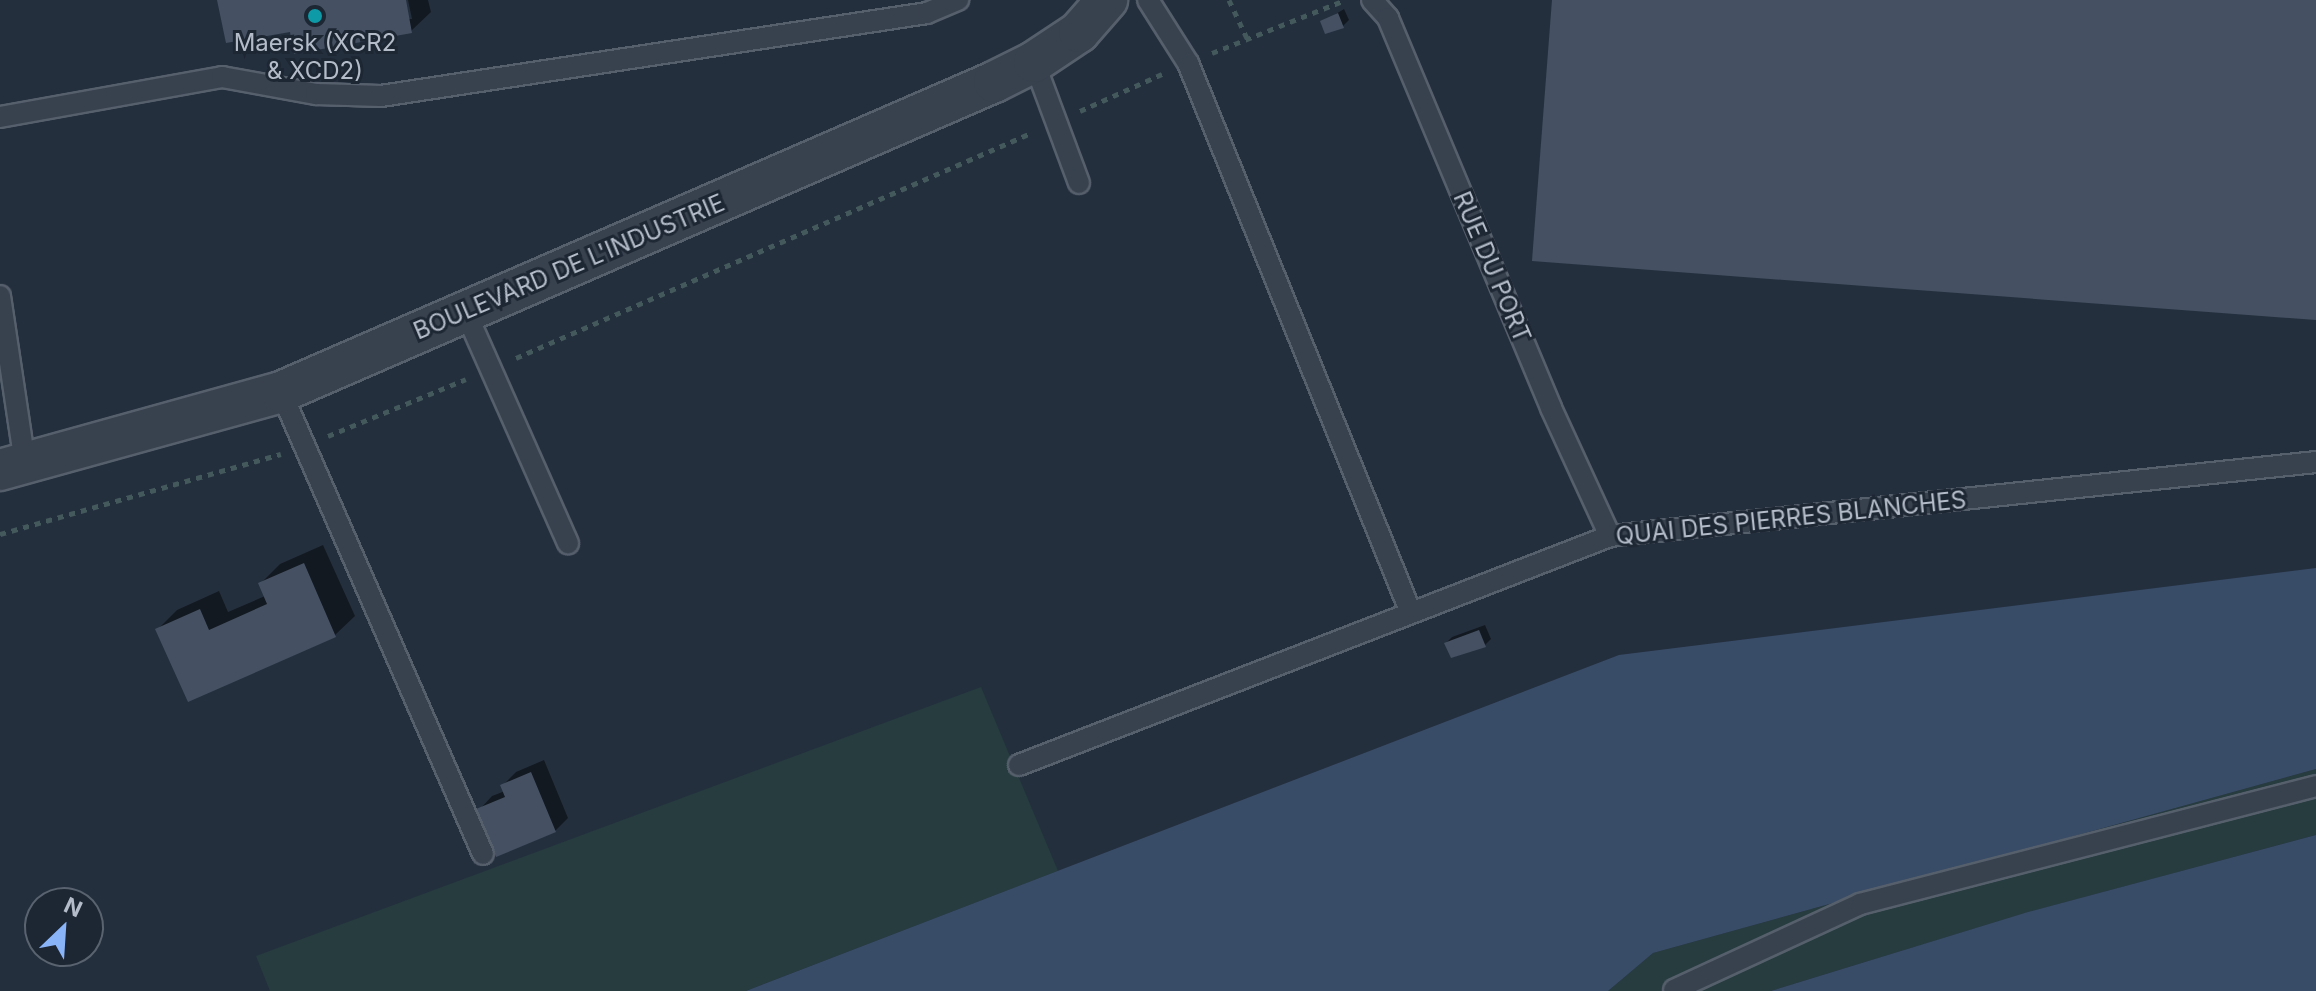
<!DOCTYPE html>
<style>
body{margin:0}
#map{position:relative;width:2316px;height:991px;overflow:hidden;background:#242f3e;font-family:Inter,sans-serif}
div>[style]{position:absolute}
[style*='--x']{left:calc(var(--x)*1px);top:calc(var(--y)*1px);width:calc(var(--w)*1px);rotate:calc(var(--a)*1deg)}
.green>*{inset:0;background:#263c3f}
.water>*{inset:0;background:#394c67}
.shadow>*{inset:0;background:#0007}
.building>*{inset:0;background:#455162}
.path>*{height:5px;margin-top:-2.5px;transform-origin:0;background:repeating-linear-gradient(90deg,#44595c 0 6px,transparent 0 12px)}
.roads{filter:drop-shadow(2px 0 #565f6c) drop-shadow(-2px 0 #565f6c) drop-shadow(0 2px #565f6c) drop-shadow(0 -2px #565f6c)}
.lane>*{height:20px;margin:-10px;padding:0 10px;transform-origin:10px;border-radius:10px;background:#38414e}
.street>*{height:40px;margin:-20px;padding:0 20px;transform-origin:20px;border-radius:20px;background:#38414e}
.dots>*{width:22px;height:22px;translate:-50% -50%;box-sizing:border-box;border:4px solid #1d2633;border-radius:50%}
span{translate:-50% -50%;white-space:nowrap;text-align:center;line-height:1.15;-webkit-text-stroke:6px #1d2633;paint-order:stroke}
.poi-label{font-size:24px;color:#b4bcc9}
.street-label{font-size:24px;color:#b4bcc9}
.north{position:absolute;left:24px;top:887px;width:80px;height:80px;box-sizing:border-box;background:#1d2633;border:2px solid #59626f;border-radius:50%;rotate:25deg;font-size:22px;font-weight:700;line-height:32px;text-align:center;color:#b4bcc9}
.north::after{content:'';display:block;margin:auto;width:28px;height:36px;background:#8ab4f8;clip-path:polygon(50% 0,100% 100%,50% 72%,0 100%)}
</style>
<div id="map">
<div class="green">
<div style="clip-path:polygon(981px 687px,1058px 871px,746px 991px,270px 991px,256px 956px)"></div>
<div style="clip-path:polygon(2316px 769px,2316px 835px,2029px 912px,1771px 991px,1608px 991px,1653px 953px)"></div>
</div>
<div class="water">
<div style="clip-path:polygon(2316px 568px,2316px 769px,1653px 953px,1608px 991px,746px 991px,1619px 655px)"></div>
<div style="clip-path:polygon(2316px 835px,2316px 991px,1771px 991px,2028px 912px)"></div>
</div>
<div class="shadow">
<div style="clip-path:polygon(219px 0,404px 0,407px 19px,412px 19px,408px 0,428px 0,431px 12px,411px 31px,291px 29px)"></div>
<div style="clip-path:polygon(1344px 9px,1349px 20px,1343px 26px,1323px 22px)"></div>
<div style="clip-path:polygon(323px 545px,355px 616px,335px 635px,189px 699px,158px 629px,177px 610px,219px 591px,228px 612px,265px 596px,260px 584px,280px 564px)"></div>
<div style="clip-path:polygon(1485px 625px,1491px 639px,1485px 645px,1452px 656px,1446px 643px,1452px 637px)"></div>
<div style="clip-path:polygon(544px 760px,568px 818px,555px 831px,479px 810px,492px 796px,505px 791px,503px 785px,516px 772px)"></div>
</div>
<div class="building">
<div style="clip-path:polygon(217px 0,406px 0,412px 33px,294px 54px,290px 32px,226px 43px)"></div>
<div style="clip-path:polygon(1552px 0,2316px 0,2316px 320px,1532px 261px)"></div>
<div style="clip-path:polygon(1338px 13px,1344px 28px,1325px 34px,1320px 21px)"></div>
<div style="clip-path:polygon(304px 563px,336px 637px,188px 702px,155px 629px,200px 609px,209px 630px,267px 604px,258px 583px)"></div>
<div style="clip-path:polygon(1479px 630px,1486px 647px,1451px 658px,1444px 643px)"></div>
<div style="clip-path:polygon(531px 772px,556px 832px,496px 857px,476px 809px,505px 797px,500px 785px)"></div>
</div>
<div class="path">
<div style="--x:1229;--y:0;--w:42;--a:64.7"></div>
<div style="--x:1212;--y:53;--w:143;--a:-21.7"></div>
<div style="--x:1080;--y:111;--w:90;--a:-24.3"></div>
<div style="--x:516;--y:358;--w:562;--a:-23.6"></div>
<div style="--x:328;--y:436;--w:149;--a:-22.4"></div>
<div style="--x:0;--y:534;--w:292;--a:-15.9"></div>
</div>
<div class="roads">
<div class="lane">
<div style="--x:1148;--y:0;--w:75;--a:57.6"></div>
<div style="--x:1188;--y:63;--w:593;--a:67.93"></div>
<div style="--x:1372;--y:0;--w:24;--a:48"></div>
<div style="--x:1388;--y:18;--w:423;--a:67.3"></div>
<div style="--x:1551;--y:408;--w:141;--a:65.3"></div>
<div style="--x:1034;--y:62;--w:129;--a:69.6"></div>
<div style="--x:0;--y:117;--w:226;--a:-10.2"></div>
<div style="--x:222;--y:77;--w:96;--a:10.3"></div>
<div style="--x:316;--y:94;--w:65;--a:1.8"></div>
<div style="--x:381;--y:96;--w:552;--a:-8.64"></div>
<div style="--x:927;--y:13;--w:34;--a:-23"></div>
<div style="--x:0;--y:296;--w:169;--a:81.5"></div>
<div style="--x:466;--y:313;--w:252;--a:66.1"></div>
<div style="--x:281;--y:392;--w:504;--a:66.38"></div>
<div style="--x:1019;--y:765;--w:634;--a:-21.18"></div>
<div style="--x:1610;--y:536;--w:710;--a:-5.98"></div>
<div style="--x:1674;--y:990;--w:205;--a:-24.8"></div>
<div style="--x:1860;--y:904;--w:471;--a:-14.5"></div>
</div>
<div class="street">
<div style="--x:0;--y:470;--w:292;--a:-15.5"></div>
<div style="--x:281;--y:392;--w:777;--a:-23.5"></div>
<div style="--x:994;--y:82;--w:45;--a:-26.6"></div>
<div style="--x:1034;--y:62;--w:54;--a:-33.7"></div>
<div style="--x:1079;--y:32;--w:43;--a:-48.8"></div>
</div>
</div>
<div class="dots">
<div style="left:315px;top:16px;background:#0f9aa8"></div>
</div>
<div class="poi-label">
<span style="left:315px;top:57px">Maersk (XCR2<br>&amp; XCD2)</span>
</div>
<div class="street-label">
<span style="left:569px;top:267px;rotate:-23deg">BOULEVARD DE L'INDUSTRIE</span>
<span style="left:1492px;top:267px;rotate:67deg">RUE DU PORT</span>
<span style="left:1791px;top:518px;rotate:-6deg">QUAI DES PIERRES BLANCHES</span>
</div>
<div class="north">N</div>
</div>
